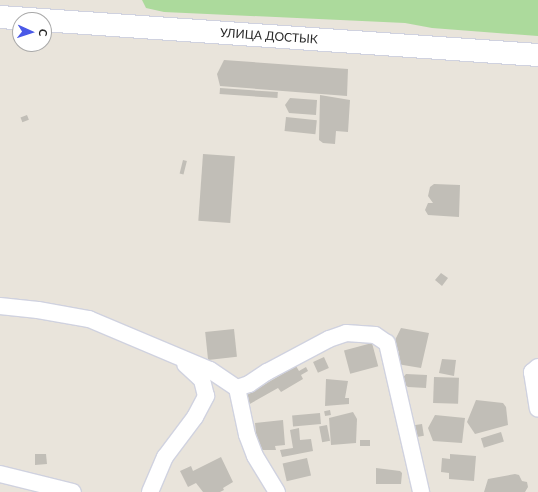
<!DOCTYPE html>
<meta charset="utf-8">
<style>
body{margin:0}
#map{position:relative;width:538px;height:492px;overflow:hidden;background:#e9e4db;font-family:Lato,sans-serif}
div>[style]{position:absolute}
[style*='--x']{left:calc(var(--x)*1px);top:calc(var(--y)*1px);width:calc(var(--w)*1px);rotate:calc(var(--a)*1deg)}
.green>*{inset:0;background:#acda9c}
.building>*{inset:0;background:#c1beb7;transform-origin:0 0}
.roads{filter:drop-shadow(1px 0 #d0d2df) drop-shadow(-1px 0 #d0d2df) drop-shadow(0 1px #d0d2df) drop-shadow(0 -1px #d0d2df)}
.street>*{height:16px;margin:-8px;padding:0 8px;transform-origin:8px;border-radius:8px;background:#fff}
.secondary>*{height:22px;margin:-11px;padding:0 11px;transform-origin:11px;border-radius:11px;background:#fff}
span{translate:-50% -50%;white-space:nowrap;text-align:center;line-height:1.15;-webkit-text-stroke:4px #fff;paint-order:stroke}
.street-label{font-size:12px;color:#282828}
.north{position:absolute;left:12px;top:12px;width:40px;height:40px;box-sizing:border-box;background:#fff;border:1px solid #a9a9a9;border-radius:50%;rotate:93deg;font-size:11px;font-weight:700;line-height:16px;text-align:center;color:#282828}
.north::after{content:'';display:block;margin:auto;width:14px;height:18px;background:#4a59e7;clip-path:polygon(50% 0,100% 100%,50% 72%,0 100%)}
</style>
<div id="map">
<div class="green">
<div style="clip-path:polygon(142px 0,538px 0,538px 36px,432px 28px,405px 23px,164px 12px,146px 8px)"></div>
</div>
<div class="building">
<div style="clip-path:polygon(224px 60px,348px 69px,347px 96px,220px 86px,217px 74px)"></div>
<div style="left:220px;top:88px;width:58px;height:6px;rotate:4deg"></div>
<div style="clip-path:polygon(320px 95px,350px 100px,348px 132px,336px 131px,335px 144px,323px 143px,319px 140px)"></div>
<div style="clip-path:polygon(290px 98px,317px 100px,316px 115px,289px 113px,285px 105px)"></div>
<div style="left:27px;top:115px;width:5px;height:7px;rotate:68deg"></div>
<div style="left:286px;top:117px;width:31px;height:14px;rotate:6deg"></div>
<div style="left:203px;top:154px;width:32px;height:67px;rotate:4deg"></div>
<div style="left:183px;top:160px;width:4px;height:14px;rotate:14deg"></div>
<div style="clip-path:polygon(434px 184px,460px 185px,459px 217px,428px 215px,425px 210px,428px 203px,433px 203px,428px 196px,430px 187px)"></div>
<div style="clip-path:polygon(441px 273px,448px 278px,442px 286px,435px 280px)"></div>
<div style="clip-path:polygon(401px 328px,429px 333px,421px 368px,397px 364px,399px 352px,394px 342px)"></div>
<div style="left:234px;top:329px;width:28px;height:29px;rotate:84deg"></div>
<div style="left:372px;top:343px;width:24px;height:29px;rotate:75deg"></div>
<div style="left:324px;top:357px;width:12px;height:12px;rotate:66deg"></div>
<div style="clip-path:polygon(442px 359px,456px 360px,454px 376px,439px 373px)"></div>
<div style="clip-path:polygon(296px 366px,299px 371px,306px 367px,308px 371px,301px 375px,303px 379px,281px 392px,278px 388px,248px 405px,245px 398px,247px 395px)"></div>
<div style="clip-path:polygon(406px 374px,427px 375px,426px 388px,408px 387px,400px 381px)"></div>
<div style="left:434px;top:377px;width:25px;height:26px;rotate:2deg"></div>
<div style="clip-path:polygon(326px 379px,348px 381px,345px 398px,349px 398px,349px 404px,325px 406px)"></div>
<div style="clip-path:polygon(476px 400px,503px 403px,506px 407px,508px 425px,475px 434px,467px 422px)"></div>
<div style="left:330px;top:410px;width:5px;height:6px;rotate:79deg"></div>
<div style="clip-path:polygon(353px 412px,357px 419px,356px 443px,331px 445px,329px 418px)"></div>
<div style="left:320px;top:413px;width:11px;height:28px;rotate:85deg"></div>
<div style="clip-path:polygon(435px 415px,465px 418px,462px 443px,433px 441px,428px 428px)"></div>
<div style="clip-path:polygon(283px 420px,285px 445px,275px 446px,276px 450px,261px 450px,257px 442px,255px 423px)"></div>
<div style="left:422px;top:424px;width:12px;height:10px;rotate:81deg"></div>
<div style="left:327px;top:425px;width:16px;height:8px;rotate:79deg"></div>
<div style="clip-path:polygon(299px 428px,300px 440px,311px 439px,313px 451px,282px 457px,280px 450px,293px 448px,290px 430px)"></div>
<div style="left:501px;top:432px;width:10px;height:21px;rotate:73deg"></div>
<div style="left:360px;top:440px;width:10px;height:6px"></div>
<div style="clip-path:polygon(35px 454px,46px 454px,47px 464px,35px 465px)"></div>
<div style="clip-path:polygon(450px 454px,476px 456px,474px 481px,449px 479px,449px 473px,441px 472px,442px 458px,450px 459px)"></div>
<div style="clip-path:polygon(221px 457px,233px 482px,223px 488px,224px 490px,220px 492px,203px 492px,196px 483px,188px 487px,180px 471px,191px 466px,193px 471px)"></div>
<div style="left:307px;top:458px;width:18px;height:25px;rotate:77deg"></div>
<div style="clip-path:polygon(376px 468px,400px 471px,402px 473px,401px 484px,376px 484px)"></div>
<div style="clip-path:polygon(515px 474px,519px 475px,522px 481px,527px 482px,528px 487px,525px 492px,484px 492px,488px 479px)"></div>
</div>
<div class="roads">
<div class="street">
<div style="--x:0;--y:306;--w:38;--a:6"></div>
<div style="--x:38;--y:310;--w:52;--a:10"></div>
<div style="--x:89;--y:319;--w:131;--a:22.9"></div>
<div style="--x:210;--y:370;--w:32;--a:34"></div>
<div style="--x:237;--y:388;--w:13;--a:-18"></div>
<div style="--x:249;--y:384;--w:22;--a:-34"></div>
<div style="--x:267;--y:372;--w:70;--a:-28"></div>
<div style="--x:329;--y:339;--w:18;--a:-19"></div>
<div style="--x:346;--y:333;--w:29;--a:4"></div>
<div style="--x:375;--y:335;--w:14;--a:34"></div>
<div style="--x:387;--y:343;--w:153;--a:77.1"></div>
<div style="--x:538;--y:367;--w:8;--a:140"></div>
<div style="--x:532;--y:372;--w:37;--a:81"></div>
<div style="--x:237;--y:388;--w:48;--a:78"></div>
<div style="--x:247;--y:435;--w:22;--a:69"></div>
<div style="--x:255;--y:456;--w:42;--a:58.6"></div>
<div style="--x:0;--y:474;--w:75;--a:13.9"></div>
<div style="--x:150;--y:492;--w:38;--a:-67"></div>
<div style="--x:165;--y:457;--w:50;--a:-53.1"></div>
<div style="--x:195;--y:417;--w:24;--a:-62"></div>
<div style="--x:206;--y:396;--w:16;--a:-104"></div>
<div style="--x:202;--y:380;--w:23;--a:-137"></div>
</div>
<div class="secondary">
<div style="--x:0;--y:17;--w:539;--a:4.04"></div>
</div>
</div>
<div class="street-label">
<span style="left:269px;top:36px;rotate:4deg">УЛИЦА ДОСТЫК</span>
</div>
<div class="north">С</div>
</div>
